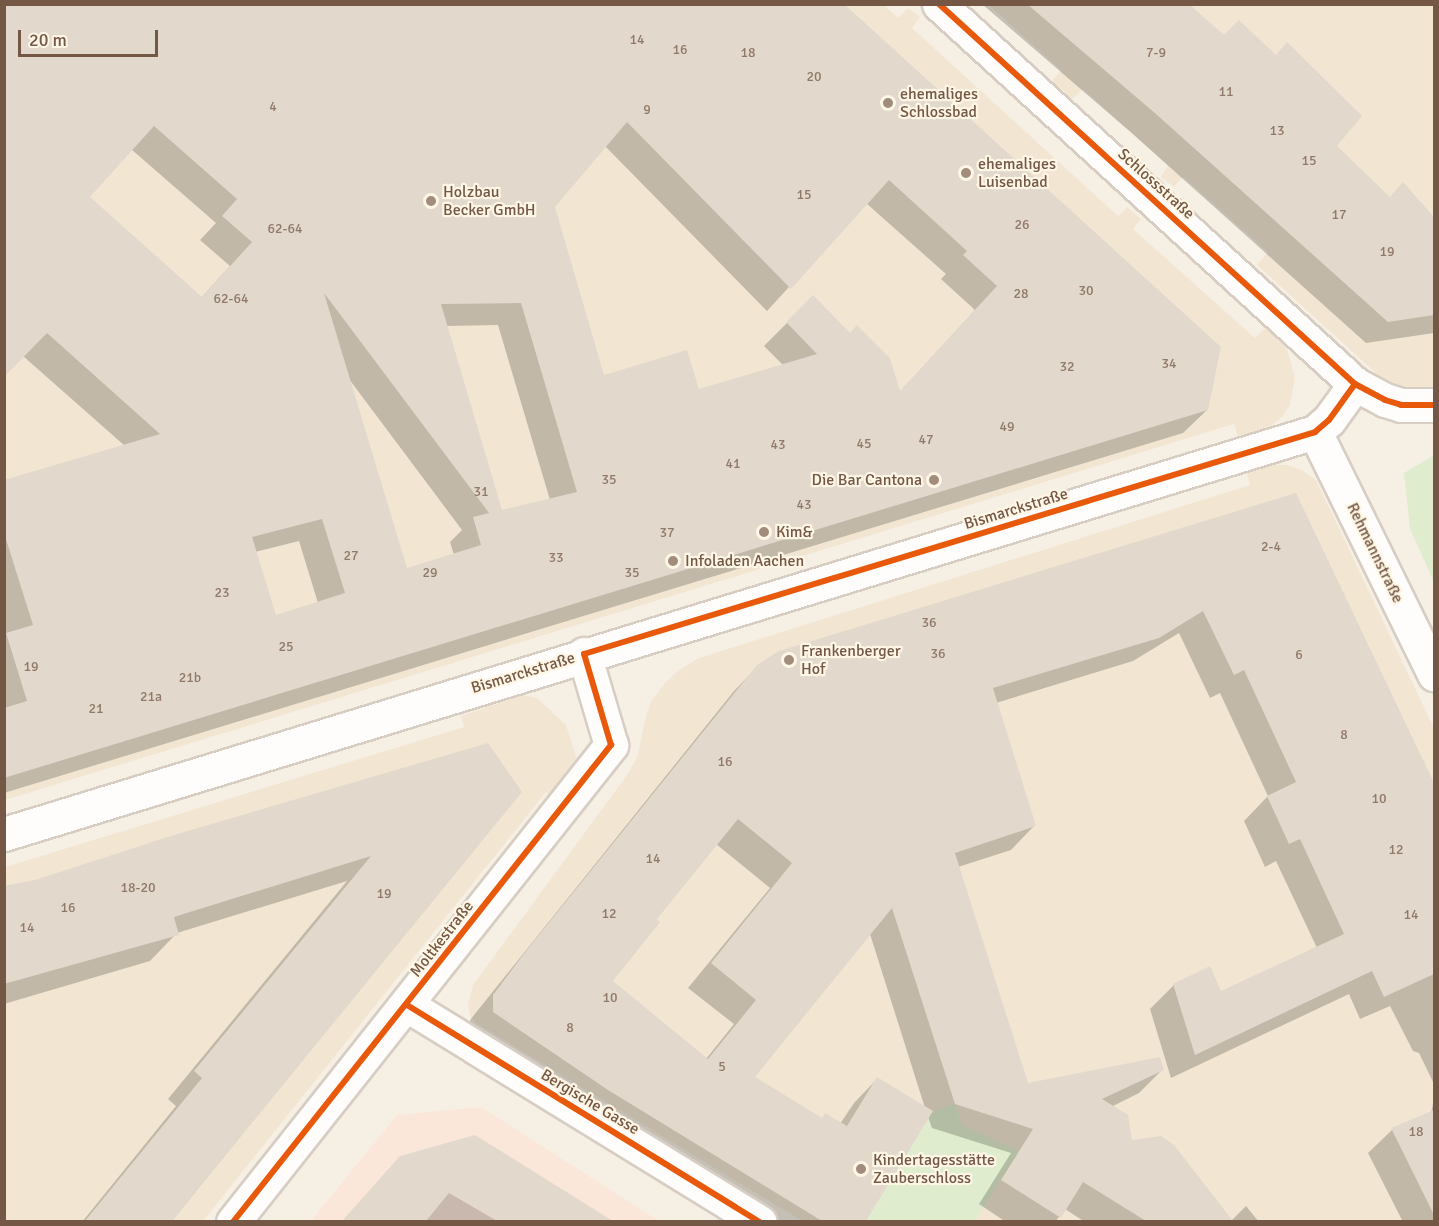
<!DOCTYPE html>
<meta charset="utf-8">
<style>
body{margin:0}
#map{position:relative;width:1439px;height:1226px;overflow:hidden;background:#f6f0e4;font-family:Signika,sans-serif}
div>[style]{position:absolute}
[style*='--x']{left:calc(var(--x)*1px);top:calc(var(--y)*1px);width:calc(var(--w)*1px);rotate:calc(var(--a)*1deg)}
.residential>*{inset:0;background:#f2e6d3}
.commercial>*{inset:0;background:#fbe7d9}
.green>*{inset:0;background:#dfedce}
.shadow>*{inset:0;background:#0003}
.building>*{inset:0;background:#e2d8cc}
.roads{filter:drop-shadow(2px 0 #d7cdc3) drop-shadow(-2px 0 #d7cdc3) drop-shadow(0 2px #d7cdc3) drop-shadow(0 -2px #d7cdc3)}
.minor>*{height:33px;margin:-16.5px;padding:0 16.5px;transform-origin:16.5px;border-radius:16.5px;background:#fefdfb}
.cycleway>*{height:6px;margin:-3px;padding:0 3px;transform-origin:3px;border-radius:3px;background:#e8590c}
.dots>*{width:16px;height:16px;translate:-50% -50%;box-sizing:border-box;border:3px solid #fff6e5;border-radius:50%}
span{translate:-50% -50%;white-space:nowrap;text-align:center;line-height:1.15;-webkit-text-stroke:4.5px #fff6e5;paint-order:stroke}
.number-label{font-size:14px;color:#917969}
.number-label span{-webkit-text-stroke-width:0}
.poi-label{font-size:16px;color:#745745}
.left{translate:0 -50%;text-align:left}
.right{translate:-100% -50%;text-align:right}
.street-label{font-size:16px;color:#745745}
.frame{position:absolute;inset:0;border:6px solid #745745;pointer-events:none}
.scale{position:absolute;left:18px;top:30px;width:140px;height:27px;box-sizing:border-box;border:3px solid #745745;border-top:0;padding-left:8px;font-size:18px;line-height:21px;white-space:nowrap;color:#745745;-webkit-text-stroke:4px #fff6e5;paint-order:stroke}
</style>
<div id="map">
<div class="residential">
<div style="clip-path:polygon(883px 4px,898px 18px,908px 8px,920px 17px,912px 28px,1118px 216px,1127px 207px,1141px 219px,1133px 229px,1255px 338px,1265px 328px,1278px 338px,1288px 352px,1295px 378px,1290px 405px,1282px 417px,1270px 427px,1259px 432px,1238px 437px,1234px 424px,5px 800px,5px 5px)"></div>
<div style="clip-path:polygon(989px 5px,1434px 5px,1434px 389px,1406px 389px,1377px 374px,1257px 265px,1268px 252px,1183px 177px,1174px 187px,1161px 177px,1168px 166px,1083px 89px,1072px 99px,1052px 81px,1061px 70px)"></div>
<div style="clip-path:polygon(1270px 465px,1286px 465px,1302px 470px,1316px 480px,1434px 728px,1434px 1221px,802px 1221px,476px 1023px,470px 1016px,468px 1005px,473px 985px,627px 775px,637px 758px,646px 716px,652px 700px,665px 683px,679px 670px,699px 658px,1250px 485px,1247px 473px)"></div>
<div style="clip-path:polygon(522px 695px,537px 698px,566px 725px,576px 756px,574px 771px,556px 799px,546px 792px,203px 1221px,5px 1222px,5px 867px,464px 727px,461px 716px)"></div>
</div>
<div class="commercial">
<div style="clip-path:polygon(481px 1107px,659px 1221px,310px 1222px,397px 1115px)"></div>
</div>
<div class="green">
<div style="clip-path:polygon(1434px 455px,1434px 582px,1410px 529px,1404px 473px)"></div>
<div style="clip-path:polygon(955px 1104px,962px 1125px,1019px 1151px,975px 1221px,866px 1222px,933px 1111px)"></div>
</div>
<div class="shadow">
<div style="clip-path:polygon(evenodd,4px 4px,840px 4px,1207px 410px,1183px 433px,4px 793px,4px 481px,125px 446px,23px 356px,4px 4px,605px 146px,767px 311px,866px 203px,946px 274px,941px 279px,975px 310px,899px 393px,813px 297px,764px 346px,783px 365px,698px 391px,603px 377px,554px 207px,605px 146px,4px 4px,131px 149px,216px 223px,200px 240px,230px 266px,201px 298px,88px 197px,131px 149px,4px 4px,498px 325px,550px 500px,501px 512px,446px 326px,498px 325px,4px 4px,349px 379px,462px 530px,450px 542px,454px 555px,406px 570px,349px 379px,4px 4px,299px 541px,318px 603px,275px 617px,255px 552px,299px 541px)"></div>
<div style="clip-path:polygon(982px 4px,1187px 4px,1389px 198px,1434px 217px,1434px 333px,1366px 343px,1134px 135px)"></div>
<div style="clip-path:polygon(evenodd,1295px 495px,1434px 784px,1434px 1084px,1419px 1053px,1413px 1051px,1390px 1006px,1360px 1019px,1349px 994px,1171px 1078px,1150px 1009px,1174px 985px,1220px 994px,1317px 948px,1276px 861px,1265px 867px,1244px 821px,1268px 796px,1220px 693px,1210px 698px,1179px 633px,1133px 661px,996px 703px,1034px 826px,1011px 850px,958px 867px,1027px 1085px,1162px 1070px,1139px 1093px,1111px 1107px,1131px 1142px,1173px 1146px,1231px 1221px,1246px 1206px,1259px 1222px,1085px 1222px,1065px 1209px,1055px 1222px,1006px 1222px,979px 1204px,1011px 1153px,932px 1128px,928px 1117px,864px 1222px,760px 1222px,470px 1036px,470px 1020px,734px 691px,758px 666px,1295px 495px,716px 844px,770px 888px,688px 988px,734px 1024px,706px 1059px,610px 981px,655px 919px,716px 844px,1295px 495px,870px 934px,925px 1108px,877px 1079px,854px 1103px,840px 1124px,821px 1119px,753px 1078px,870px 934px)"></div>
<div style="clip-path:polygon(520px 792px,171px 1222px,82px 1222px,176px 1106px,168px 1099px,347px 881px,177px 933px,150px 961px,4px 1004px,4px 890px)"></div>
<div style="clip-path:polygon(1434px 1099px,1434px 1222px,1403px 1222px,1368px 1153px,1392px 1130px,1431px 1113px)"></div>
<div style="clip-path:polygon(475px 1136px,610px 1222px,344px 1222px,401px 1157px)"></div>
</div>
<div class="building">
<div style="clip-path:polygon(evenodd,4px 4px,844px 4px,1221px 347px,1208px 410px,4px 778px,4px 708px,27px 701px,6px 633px,33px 625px,4px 533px,4px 480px,160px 434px,47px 333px,4px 377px,4px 4px,627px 122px,791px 289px,889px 180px,967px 251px,963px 255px,997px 286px,900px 391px,890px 358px,857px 325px,850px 333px,813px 295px,786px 322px,817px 354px,699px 389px,687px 350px,604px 375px,555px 207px,627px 122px,4px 4px,154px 126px,237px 199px,222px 216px,252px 242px,202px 297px,90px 197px,154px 126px,4px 4px,324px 293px,489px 513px,473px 517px,481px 545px,407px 568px,324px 293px,4px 4px,521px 303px,577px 492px,502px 510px,441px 304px,521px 303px,4px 4px,322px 519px,345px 593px,276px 615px,252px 537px,322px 519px)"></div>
<div style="clip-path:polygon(1027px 4px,1189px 4px,1224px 35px,1239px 20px,1276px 55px,1287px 42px,1362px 116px,1337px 146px,1390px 197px,1403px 182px,1434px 217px,1434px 315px,1388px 322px,1156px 114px)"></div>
<div style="clip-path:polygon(evenodd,1296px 493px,1434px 783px,1434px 974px,1384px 997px,1372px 971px,1195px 1055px,1173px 984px,1210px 966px,1221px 991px,1344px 934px,1300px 839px,1289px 844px,1267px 796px,1296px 782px,1244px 670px,1234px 675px,1203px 611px,1159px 638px,993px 688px,1036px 826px,955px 853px,1028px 1083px,1160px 1057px,1164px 1070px,1102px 1099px,1128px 1115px,1132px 1140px,1161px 1136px,1174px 1145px,1233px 1221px,1146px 1221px,1083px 1182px,1061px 1218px,1001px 1180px,1033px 1129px,955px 1104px,892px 908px,755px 1077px,822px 1118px,825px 1113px,847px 1126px,877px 1077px,933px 1111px,866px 1221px,822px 1221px,608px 1090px,493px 1012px,493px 995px,526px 951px,757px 665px,779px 651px,1296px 493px,738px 819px,792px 863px,711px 963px,756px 1000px,708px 1059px,613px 981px,660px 922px,657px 919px,738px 819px)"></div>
<div style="clip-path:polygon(488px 743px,522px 792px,172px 1221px,85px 1221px,202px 1078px,194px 1071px,371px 856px,174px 917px,179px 935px,4px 984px,4px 886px,35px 880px,174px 835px)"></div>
<div style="clip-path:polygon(1434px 1110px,1434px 1215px,1391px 1128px)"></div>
<div style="clip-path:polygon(475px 1135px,613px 1221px,497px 1221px,449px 1193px,426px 1221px,342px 1221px,400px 1156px)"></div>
</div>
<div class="roads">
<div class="minor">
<div style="--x:939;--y:4;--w:563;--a:42.41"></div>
<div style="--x:1355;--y:384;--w:34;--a:28"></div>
<div style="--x:1385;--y:400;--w:17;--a:17"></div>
<div style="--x:1401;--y:405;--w:33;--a:0"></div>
<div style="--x:1315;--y:432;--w:270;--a:63.8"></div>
<div style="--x:4;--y:834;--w:1371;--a:-17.05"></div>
<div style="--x:1315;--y:432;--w:18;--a:-41"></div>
<div style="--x:1329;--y:420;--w:44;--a:-54.2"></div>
<div style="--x:407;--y:1005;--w:414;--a:31.6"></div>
<div style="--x:233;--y:1222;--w:609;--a:-51.6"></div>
<div style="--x:611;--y:745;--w:95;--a:-106.5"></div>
</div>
</div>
<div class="cycleway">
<div style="--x:939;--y:4;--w:563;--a:42.41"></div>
<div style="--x:1355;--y:384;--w:34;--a:28"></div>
<div style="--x:1385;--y:400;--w:17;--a:17"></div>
<div style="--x:1401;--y:405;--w:33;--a:0"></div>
<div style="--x:407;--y:1005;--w:414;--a:31.6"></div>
<div style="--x:233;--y:1222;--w:609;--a:-51.6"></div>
<div style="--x:611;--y:745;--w:95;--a:-106.5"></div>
<div style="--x:584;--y:654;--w:764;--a:-16.89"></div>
<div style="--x:1315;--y:432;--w:18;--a:-41"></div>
<div style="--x:1329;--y:420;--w:44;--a:-54.2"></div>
</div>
<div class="dots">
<div style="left:888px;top:103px;background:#a28d7d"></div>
<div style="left:966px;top:173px;background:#a28d7d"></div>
<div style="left:431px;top:201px;background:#a28d7d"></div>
<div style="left:934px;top:480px;background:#a28d7d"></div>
<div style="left:764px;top:532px;background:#a28d7d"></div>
<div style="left:673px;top:561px;background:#a28d7d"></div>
<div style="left:789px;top:660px;background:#a28d7d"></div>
<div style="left:861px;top:1169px;background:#a28d7d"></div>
</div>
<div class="number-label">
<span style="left:637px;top:40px">14</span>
<span style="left:680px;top:50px">16</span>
<span style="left:748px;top:53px">18</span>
<span style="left:1156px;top:53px">7-9</span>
<span style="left:814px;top:77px">20</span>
<span style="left:1226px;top:92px">11</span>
<span style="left:273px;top:107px">4</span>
<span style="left:647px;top:110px">9</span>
<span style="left:1277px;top:131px">13</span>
<span style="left:1309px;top:161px">15</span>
<span style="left:804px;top:195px">15</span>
<span style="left:1339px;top:215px">17</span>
<span style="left:1022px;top:225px">26</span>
<span style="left:285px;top:229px">62-64</span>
<span style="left:1387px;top:252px">19</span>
<span style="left:1086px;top:291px">30</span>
<span style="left:1021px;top:294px">28</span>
<span style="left:231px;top:299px">62-64</span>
<span style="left:1169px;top:364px">34</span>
<span style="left:1067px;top:367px">32</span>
<span style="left:1007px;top:427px">49</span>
<span style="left:926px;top:440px">47</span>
<span style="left:864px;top:444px">45</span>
<span style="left:778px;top:445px">43</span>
<span style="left:733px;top:464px">41</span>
<span style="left:609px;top:480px">35</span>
<span style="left:481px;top:492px">31</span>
<span style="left:804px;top:505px">43</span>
<span style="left:667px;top:533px">37</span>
<span style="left:1271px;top:547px">2-4</span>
<span style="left:351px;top:556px">27</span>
<span style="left:556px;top:558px">33</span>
<span style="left:430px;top:573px">29</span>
<span style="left:632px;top:573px">35</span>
<span style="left:222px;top:593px">23</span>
<span style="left:929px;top:623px">36</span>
<span style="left:286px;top:647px">25</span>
<span style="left:938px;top:654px">36</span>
<span style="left:1299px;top:655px">6</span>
<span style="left:31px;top:667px">19</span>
<span style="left:190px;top:678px">21b</span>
<span style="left:151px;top:697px">21a</span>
<span style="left:96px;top:709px">21</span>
<span style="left:1344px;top:735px">8</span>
<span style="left:725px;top:762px">16</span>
<span style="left:1379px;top:799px">10</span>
<span style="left:1396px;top:850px">12</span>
<span style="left:653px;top:859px">14</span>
<span style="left:138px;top:888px">18-20</span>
<span style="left:384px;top:894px">19</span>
<span style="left:68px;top:908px">16</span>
<span style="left:609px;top:914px">12</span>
<span style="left:1411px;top:915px">14</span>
<span style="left:27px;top:928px">14</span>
<span style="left:610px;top:998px">10</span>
<span style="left:570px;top:1028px">8</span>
<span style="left:722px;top:1067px">5</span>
<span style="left:1416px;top:1132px">18</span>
</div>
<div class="poi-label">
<span class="left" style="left:900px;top:103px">ehemaliges<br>Schlossbad</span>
<span class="left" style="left:978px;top:173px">ehemaliges<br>Luisenbad</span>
<span class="left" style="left:443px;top:201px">Holzbau<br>Becker GmbH</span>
<span class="right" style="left:922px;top:480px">Die Bar Cantona</span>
<span class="left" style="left:776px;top:532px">Kim&amp;</span>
<span class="left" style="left:685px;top:561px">Infoladen Aachen</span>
<span class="left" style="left:801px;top:660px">Frankenberger<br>Hof</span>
<span class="left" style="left:873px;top:1169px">Kindertagesstätte<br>Zauberschloss</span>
</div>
<div class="street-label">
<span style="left:1156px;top:184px;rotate:42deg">Schlossstraße</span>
<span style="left:1016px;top:509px;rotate:-17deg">Bismarckstraße</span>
<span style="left:1375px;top:553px;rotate:64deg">Rehmannstraße</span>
<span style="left:523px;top:673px;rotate:-17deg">Bismarckstraße</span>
<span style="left:442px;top:939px;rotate:-52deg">Moltkestraße</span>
<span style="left:590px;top:1102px;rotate:31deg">Bergische Gasse</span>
</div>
<div class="frame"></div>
<div class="scale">20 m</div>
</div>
